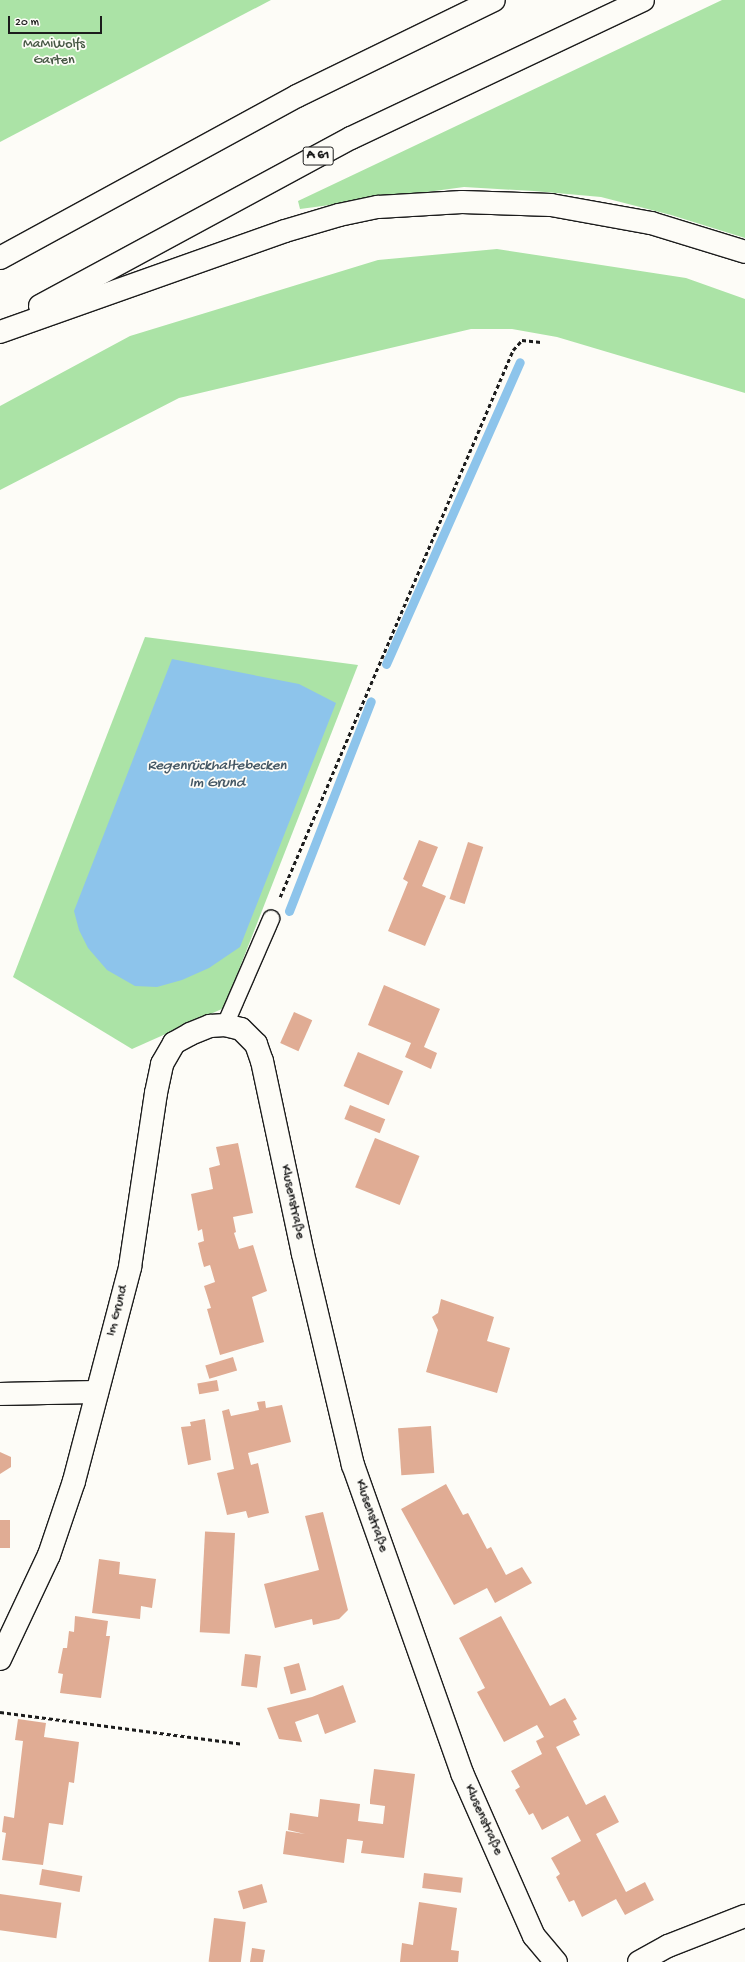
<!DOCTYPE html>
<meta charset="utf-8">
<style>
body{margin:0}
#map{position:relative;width:745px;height:1962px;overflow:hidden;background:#fdfcf7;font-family:"Gochi Hand",sans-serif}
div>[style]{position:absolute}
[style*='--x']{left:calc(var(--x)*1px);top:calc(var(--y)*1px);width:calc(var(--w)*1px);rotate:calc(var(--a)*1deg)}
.green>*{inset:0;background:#abe3a6}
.water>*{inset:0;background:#8dc4eb}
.stream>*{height:9px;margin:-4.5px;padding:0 4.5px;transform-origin:4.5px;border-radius:4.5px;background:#8dc4eb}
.building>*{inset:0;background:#e0ac94;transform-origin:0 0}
.path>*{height:2.5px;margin-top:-1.25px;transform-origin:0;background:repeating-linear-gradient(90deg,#1c1c1c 0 4px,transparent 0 7px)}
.roads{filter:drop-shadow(1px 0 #1c1c1c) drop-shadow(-1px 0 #1c1c1c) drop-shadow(0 1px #1c1c1c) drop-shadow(0 -1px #1c1c1c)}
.lane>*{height:16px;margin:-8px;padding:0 8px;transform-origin:8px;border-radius:8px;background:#fdfcf7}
.street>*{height:22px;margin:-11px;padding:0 11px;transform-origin:11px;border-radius:11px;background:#fdfcf7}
.secondary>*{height:22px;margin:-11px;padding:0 11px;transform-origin:11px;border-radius:11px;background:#fdfcf7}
.highway>*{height:22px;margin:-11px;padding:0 11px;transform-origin:11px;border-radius:11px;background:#fdfcf7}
span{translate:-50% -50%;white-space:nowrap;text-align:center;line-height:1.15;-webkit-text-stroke:3.5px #fdfcf7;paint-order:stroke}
.shield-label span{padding:1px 3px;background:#fdfcf7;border:1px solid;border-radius:3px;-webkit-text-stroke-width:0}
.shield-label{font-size:13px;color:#1c1c1c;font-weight:700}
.park-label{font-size:14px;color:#475845}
.street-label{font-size:14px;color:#1c1c1c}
.water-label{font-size:15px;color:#445764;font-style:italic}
.scale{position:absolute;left:8px;top:16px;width:94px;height:18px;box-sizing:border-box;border:2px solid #1c1c1c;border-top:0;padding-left:5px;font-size:12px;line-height:14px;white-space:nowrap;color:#1c1c1c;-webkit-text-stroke:3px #fdfcf7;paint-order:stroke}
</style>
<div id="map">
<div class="green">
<div style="clip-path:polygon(0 0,271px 0,0 142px)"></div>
<div style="clip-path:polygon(722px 0,745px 0,745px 238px,671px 215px,601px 197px,534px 191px,464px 187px,300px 209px,298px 201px)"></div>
<div style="clip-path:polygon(497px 249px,686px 278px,745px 299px,745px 393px,557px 337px,512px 329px,471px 329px,179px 398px,0 490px,0 406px,130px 336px,378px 260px)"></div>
<div style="clip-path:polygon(145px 637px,358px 665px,224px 1008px,132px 1049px,13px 977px)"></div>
</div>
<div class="water">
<div style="clip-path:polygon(172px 659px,299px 684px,336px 703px,240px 947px,209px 968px,182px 980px,157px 987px,135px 986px,107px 970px,88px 948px,79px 930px,74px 911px)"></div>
</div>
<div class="stream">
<div style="--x:386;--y:664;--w:330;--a:-66.1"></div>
<div style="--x:289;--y:911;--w:225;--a:-68.7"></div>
</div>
<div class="building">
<div style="clip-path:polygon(419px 840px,438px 847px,422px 886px,446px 896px,425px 946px,388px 931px,408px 882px,403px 879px)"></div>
<div style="left:468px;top:842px;width:16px;height:60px;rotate:18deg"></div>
<div style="clip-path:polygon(384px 985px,440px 1009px,424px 1047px,437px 1053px,431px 1069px,405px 1057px,411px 1043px,368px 1025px)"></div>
<div style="left:294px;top:1012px;width:20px;height:34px;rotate:24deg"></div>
<div style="left:358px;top:1052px;width:49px;height:37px;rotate:23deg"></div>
<div style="left:350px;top:1105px;width:38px;height:15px;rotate:22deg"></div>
<div style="left:375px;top:1138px;width:48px;height:53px;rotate:22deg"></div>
<div style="clip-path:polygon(238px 1143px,253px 1213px,233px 1217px,236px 1232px,234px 1233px,239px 1249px,253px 1245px,267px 1291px,252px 1297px,264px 1342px,220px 1355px,207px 1309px,211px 1308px,204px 1286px,215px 1282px,210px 1265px,204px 1267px,202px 1260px,198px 1243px,204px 1241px,202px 1229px,198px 1231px,191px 1194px,213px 1189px,209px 1168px,220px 1165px,216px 1147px)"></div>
<div style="clip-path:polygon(441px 1299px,494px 1317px,487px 1341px,510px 1348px,497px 1393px,426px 1372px,438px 1330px,432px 1317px,438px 1313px)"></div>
<div style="left:233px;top:1357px;width:14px;height:29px;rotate:73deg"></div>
<div style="left:217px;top:1380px;width:11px;height:20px;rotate:80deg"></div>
<div style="clip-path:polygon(265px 1401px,266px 1408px,282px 1405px,291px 1442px,248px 1453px,251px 1465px,258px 1463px,269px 1513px,248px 1518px,246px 1511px,227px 1515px,217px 1473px,234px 1469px,222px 1411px,229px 1409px,231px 1416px,259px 1410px,257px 1402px)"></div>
<div style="clip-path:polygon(205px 1419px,211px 1460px,188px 1465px,181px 1427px,191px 1426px,190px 1422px)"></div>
<div style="left:431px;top:1426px;width:47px;height:33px;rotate:86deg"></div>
<div style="clip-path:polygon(0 1452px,11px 1457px,11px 1467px,0 1474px)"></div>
<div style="clip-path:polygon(446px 1484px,463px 1515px,468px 1513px,487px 1549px,491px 1547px,506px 1575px,522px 1567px,532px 1583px,495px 1603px,487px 1588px,454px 1605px,401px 1509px)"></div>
<div style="clip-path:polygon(323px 1512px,348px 1610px,339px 1619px,313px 1625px,312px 1619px,275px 1628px,264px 1584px,319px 1570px,305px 1516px)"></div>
<div style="left:0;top:1520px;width:10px;height:28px"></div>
<div style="left:235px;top:1533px;width:101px;height:30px;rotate:93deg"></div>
<div style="clip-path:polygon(99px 1559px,120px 1562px,119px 1574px,156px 1579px,152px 1608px,141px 1606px,140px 1619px,92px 1613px)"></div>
<div style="clip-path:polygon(75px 1616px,108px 1621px,106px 1636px,110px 1636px,101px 1698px,60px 1693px,63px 1674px,58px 1673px,63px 1648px,67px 1648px,69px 1631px,74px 1632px)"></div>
<div style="clip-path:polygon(501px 1616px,550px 1706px,565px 1698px,577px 1719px,573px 1721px,580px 1735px,556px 1747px,586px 1805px,605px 1795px,619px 1822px,596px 1834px,626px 1892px,645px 1882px,654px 1900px,625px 1915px,616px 1899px,582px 1917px,574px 1900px,569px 1902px,556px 1877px,560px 1874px,551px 1858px,581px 1841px,568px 1816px,542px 1830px,533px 1813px,529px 1815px,515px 1790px,520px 1787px,511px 1771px,542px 1754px,536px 1741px,544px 1737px,537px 1725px,504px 1742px,477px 1692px,485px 1688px,459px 1638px)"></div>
<div style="left:245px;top:1654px;width:16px;height:32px;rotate:7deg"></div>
<div style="left:299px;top:1663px;width:28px;height:16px;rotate:75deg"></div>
<div style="clip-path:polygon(343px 1685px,356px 1722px,325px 1734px,318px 1714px,295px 1722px,302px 1742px,279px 1739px,267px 1708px,312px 1697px)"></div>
<div style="clip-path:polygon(18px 1719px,46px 1723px,44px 1737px,79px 1742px,74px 1783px,69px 1782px,63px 1825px,49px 1823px,43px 1865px,2px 1860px,6px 1833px,2px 1832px,4px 1816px,14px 1818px,23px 1741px,15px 1740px)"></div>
<div style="clip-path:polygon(374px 1769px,415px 1774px,404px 1858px,361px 1853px,363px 1841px,347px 1839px,344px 1863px,283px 1854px,286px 1831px,305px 1834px,288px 1830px,290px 1813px,318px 1817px,320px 1799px,360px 1804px,358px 1821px,383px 1824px,385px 1806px,370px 1804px,370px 1800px)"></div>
<div style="left:42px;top:1869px;width:41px;height:16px;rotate:10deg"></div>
<div style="left:424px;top:1873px;width:39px;height:15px;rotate:7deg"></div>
<div style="left:262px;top:1884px;width:19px;height:25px;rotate:74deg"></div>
<div style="left:0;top:1894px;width:62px;height:36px;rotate:8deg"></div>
<div style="clip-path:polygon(419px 1902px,457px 1908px,451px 1950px,459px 1951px,458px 1962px,400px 1962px,402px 1943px,413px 1945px)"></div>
<div style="left:214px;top:1918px;width:32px;height:44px;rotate:7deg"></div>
<div style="clip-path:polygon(252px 1948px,265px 1950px,263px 1962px,250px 1962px)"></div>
</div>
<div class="path">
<div style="--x:280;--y:897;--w:595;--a:-66.93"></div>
<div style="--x:513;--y:350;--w:13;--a:-48"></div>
<div style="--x:522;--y:340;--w:19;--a:6"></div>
<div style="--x:0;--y:1712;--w:244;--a:7.5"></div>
</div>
<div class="roads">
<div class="lane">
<div style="--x:225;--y:1025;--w:116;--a:-66.5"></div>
</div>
<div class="street">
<div style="--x:0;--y:1394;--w:97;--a:-1.2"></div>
<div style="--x:0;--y:1659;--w:115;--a:-64.8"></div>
<div style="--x:49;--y:1555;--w:78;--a:-71.3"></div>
<div style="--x:74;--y:1481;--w:221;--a:-75.3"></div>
<div style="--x:130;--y:1267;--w:176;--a:-81.5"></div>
<div style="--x:156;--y:1093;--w:30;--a:-78"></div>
<div style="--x:162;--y:1064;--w:24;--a:-60"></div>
<div style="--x:174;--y:1043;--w:18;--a:-29"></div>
<div style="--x:190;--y:1034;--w:22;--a:-22"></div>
<div style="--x:210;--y:1026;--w:15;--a:-4"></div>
<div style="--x:225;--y:1025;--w:16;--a:14"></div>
<div style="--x:241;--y:1029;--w:21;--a:45"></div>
<div style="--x:256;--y:1044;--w:18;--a:71"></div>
<div style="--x:262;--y:1061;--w:197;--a:78"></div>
<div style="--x:303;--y:1254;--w:217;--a:76.7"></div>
<div style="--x:353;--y:1465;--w:327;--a:70.5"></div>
<div style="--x:462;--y:1773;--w:178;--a:66.2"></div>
<div style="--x:534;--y:1936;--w:34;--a:50"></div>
</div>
<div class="secondary">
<div style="--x:639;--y:1962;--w:33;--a:-29"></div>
<div style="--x:668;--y:1946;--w:83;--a:-21.3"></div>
</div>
<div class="highway">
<div style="--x:0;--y:258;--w:338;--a:-28.6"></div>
<div style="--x:297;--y:96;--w:219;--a:-26"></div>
<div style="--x:40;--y:306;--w:353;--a:-28.4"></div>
<div style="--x:351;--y:138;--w:323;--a:-25.3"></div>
<div style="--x:0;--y:332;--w:302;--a:-19.5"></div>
<div style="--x:285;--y:231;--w:56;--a:-16.5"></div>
<div style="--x:339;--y:215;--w:40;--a:-12"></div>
<div style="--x:378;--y:207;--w:84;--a:-3.4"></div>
<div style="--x:462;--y:202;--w:89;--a:1.9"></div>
<div style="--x:551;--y:205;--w:102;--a:10.2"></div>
<div style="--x:651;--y:223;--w:98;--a:17.1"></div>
</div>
</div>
<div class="shield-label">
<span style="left:318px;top:156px">A 61</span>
</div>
<div class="park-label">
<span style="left:54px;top:53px">MaMiWolfs<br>Garten</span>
</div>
<div class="street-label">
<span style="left:292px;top:1202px;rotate:78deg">Klusenstraße</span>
<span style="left:118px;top:1311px;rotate:-75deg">Im Grund</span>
<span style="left:371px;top:1516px;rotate:71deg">Klusenstraße</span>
<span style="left:483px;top:1820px;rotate:66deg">Klusenstraße</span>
</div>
<div class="water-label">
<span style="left:217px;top:775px">Regenrückhaltebecken<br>Im Grund</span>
</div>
<div class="scale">20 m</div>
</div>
